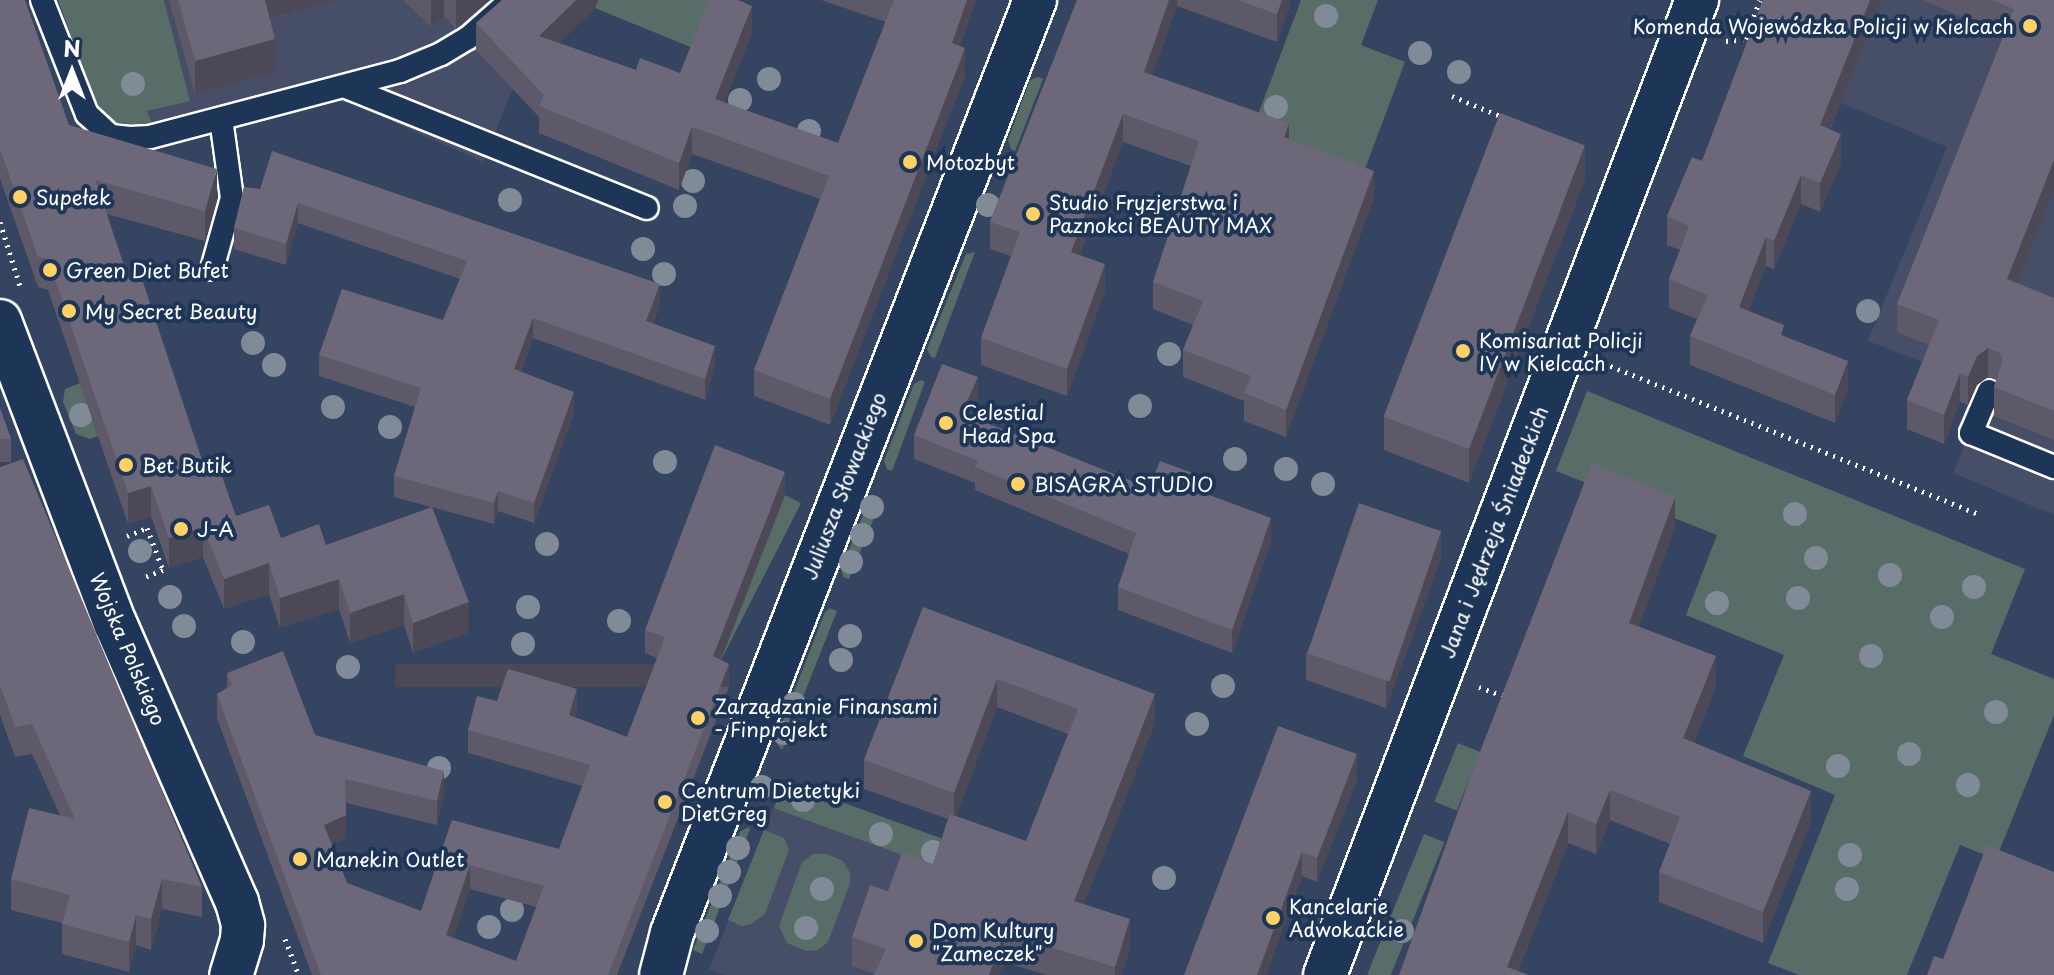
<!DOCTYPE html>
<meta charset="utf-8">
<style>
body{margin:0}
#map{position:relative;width:2054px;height:975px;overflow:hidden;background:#354461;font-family:"Playpen Sans",sans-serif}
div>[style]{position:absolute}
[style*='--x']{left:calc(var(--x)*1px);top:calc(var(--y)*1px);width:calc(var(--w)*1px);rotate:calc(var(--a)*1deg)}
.built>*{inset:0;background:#464e68}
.green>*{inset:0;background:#596d68;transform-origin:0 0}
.path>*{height:5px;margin-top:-2.5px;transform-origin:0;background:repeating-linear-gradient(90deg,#fff 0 2px,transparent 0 8px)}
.roads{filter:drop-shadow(2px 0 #fff) drop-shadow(-2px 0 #fff) drop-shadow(0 2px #fff) drop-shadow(0 -2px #fff)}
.service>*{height:22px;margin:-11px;padding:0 11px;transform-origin:11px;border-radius:11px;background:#1d3557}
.minor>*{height:42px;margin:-21px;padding:0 21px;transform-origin:21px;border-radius:21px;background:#1d3557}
.trees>*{width:24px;height:24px;margin:-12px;border-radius:50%;background:#808b97}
.wall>*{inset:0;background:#5d5968}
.shaded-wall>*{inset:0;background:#4c4855;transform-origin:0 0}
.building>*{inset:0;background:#6c6779;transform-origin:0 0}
.dots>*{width:22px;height:22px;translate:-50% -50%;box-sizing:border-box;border:4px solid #1d3557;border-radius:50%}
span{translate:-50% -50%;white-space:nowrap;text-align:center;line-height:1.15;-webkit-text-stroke:8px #1d3557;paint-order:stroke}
.poi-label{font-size:20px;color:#fff}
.right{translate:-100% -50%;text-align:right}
.left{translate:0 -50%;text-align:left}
.street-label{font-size:20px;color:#fff}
.north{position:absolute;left:32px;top:32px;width:80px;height:80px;-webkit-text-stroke:6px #1d3557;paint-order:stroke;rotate:0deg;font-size:22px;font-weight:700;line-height:32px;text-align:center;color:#fff}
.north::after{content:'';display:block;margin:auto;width:28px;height:36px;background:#fff;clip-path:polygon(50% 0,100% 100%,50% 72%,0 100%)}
</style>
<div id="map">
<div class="built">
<div style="clip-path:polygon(164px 0,711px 0,693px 48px,595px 8px,513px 89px,483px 162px,355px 105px,338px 101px,163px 148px,146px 111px,190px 100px)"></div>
<div style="clip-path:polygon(1765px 0,2054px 0,2054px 515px,1953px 473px,1989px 388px,1868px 341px,1947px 147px,1841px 103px)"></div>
<div style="clip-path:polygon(784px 781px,1033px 874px,999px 975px,724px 975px,709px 969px)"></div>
</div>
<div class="green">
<div style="clip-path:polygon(58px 0,164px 0,190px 101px,147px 111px,152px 124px,124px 127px,110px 122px,93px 96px)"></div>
<div style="clip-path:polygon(598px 0,711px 0,693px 48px,595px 8px)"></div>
<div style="clip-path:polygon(1301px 0,1378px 0,1361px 45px,1405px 62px,1365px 169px,1253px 128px)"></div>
<div style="clip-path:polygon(1038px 77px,1043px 79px,1015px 151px,1011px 149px,1008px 140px,1030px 80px)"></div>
<div style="clip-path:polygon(975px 252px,935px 358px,931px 357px,927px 349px,966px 254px)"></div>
<div style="clip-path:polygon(921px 380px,925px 382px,892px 471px,887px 469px,884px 461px,914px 384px)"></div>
<div style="clip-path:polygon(80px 383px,98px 436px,90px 439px,76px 434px,63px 402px,65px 389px)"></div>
<div style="clip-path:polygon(1587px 391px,2025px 569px,1991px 654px,2054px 679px,2054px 715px,1996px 859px,1960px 845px,1907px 975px,1799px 975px,1768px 963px,1835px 795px,1743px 756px,1784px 655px,1686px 615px,1717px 535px,1556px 471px)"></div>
<div style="left:785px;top:495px;width:18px;height:199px;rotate:27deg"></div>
<div style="clip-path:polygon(876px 499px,881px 501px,849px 579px,843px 577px,841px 569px,868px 503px)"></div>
<div style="clip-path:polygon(830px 608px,837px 611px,782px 750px,775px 741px,825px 612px)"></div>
<div style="left:1458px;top:743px;width:24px;height:63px;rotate:22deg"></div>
<div style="left:784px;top:781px;width:178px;height:29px;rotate:20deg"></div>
<div style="clip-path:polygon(748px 827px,750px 829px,702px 954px,693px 950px,740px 832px)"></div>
<div style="clip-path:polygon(764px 830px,784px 838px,789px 850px,765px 914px,751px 924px,742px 926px,728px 920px)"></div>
<div style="left:1424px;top:834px;width:22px;height:151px;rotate:22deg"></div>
<div style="clip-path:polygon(813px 854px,827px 854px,843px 861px,850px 873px,850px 883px,828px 942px,818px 950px,806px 951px,787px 943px,779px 926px,802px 862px)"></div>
</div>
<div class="path">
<div style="--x:1726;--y:41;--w:20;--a:-6"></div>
<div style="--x:1746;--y:39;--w:41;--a:-70.3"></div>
<div style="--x:1452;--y:96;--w:55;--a:22.4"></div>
<div style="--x:0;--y:222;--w:67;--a:72.6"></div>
<div style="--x:1603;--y:363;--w:405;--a:21.9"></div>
<div style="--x:127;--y:536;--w:22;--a:-22"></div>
<div style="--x:147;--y:528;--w:45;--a:69.1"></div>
<div style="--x:163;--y:570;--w:22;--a:159"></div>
<div style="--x:1479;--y:687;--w:30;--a:20"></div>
<div style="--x:285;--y:939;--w:39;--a:69"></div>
</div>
<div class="roads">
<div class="service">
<div style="--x:42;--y:0;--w:123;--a:68.5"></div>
<div style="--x:87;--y:114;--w:33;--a:43"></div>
<div style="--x:111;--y:136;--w:19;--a:6"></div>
<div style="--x:130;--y:138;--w:20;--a:-3"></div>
<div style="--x:150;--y:137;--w:259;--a:-14.8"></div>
<div style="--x:400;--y:71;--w:44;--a:-22.5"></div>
<div style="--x:441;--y:54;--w:31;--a:-31"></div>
<div style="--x:468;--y:38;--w:57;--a:-41.5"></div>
<div style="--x:346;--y:87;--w:324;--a:21.9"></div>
<div style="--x:212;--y:269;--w:74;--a:-74.3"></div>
<div style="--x:232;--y:198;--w:80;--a:-97.9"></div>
<div style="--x:1989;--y:391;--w:46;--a:113.2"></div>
<div style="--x:1971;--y:433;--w:90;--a:22.3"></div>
</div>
<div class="minor">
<div style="--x:0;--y:321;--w:323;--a:69.2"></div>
<div style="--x:115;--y:623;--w:305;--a:66.4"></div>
<div style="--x:237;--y:902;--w:24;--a:75"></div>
<div style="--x:243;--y:925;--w:15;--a:94"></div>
<div style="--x:242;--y:940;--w:37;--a:107"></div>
<div style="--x:661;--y:975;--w:43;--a:-75.3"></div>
<div style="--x:672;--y:933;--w:1001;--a:-68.74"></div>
<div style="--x:1325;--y:975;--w:1044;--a:-69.12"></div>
</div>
</div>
<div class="trees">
<div style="left:1326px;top:16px"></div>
<div style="left:1420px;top:53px"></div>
<div style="left:1459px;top:72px"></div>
<div style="left:769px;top:79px"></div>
<div style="left:133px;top:84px"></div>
<div style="left:740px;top:100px"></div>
<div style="left:1276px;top:107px"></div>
<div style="left:809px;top:131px"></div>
<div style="left:693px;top:181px"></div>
<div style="left:510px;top:200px"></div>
<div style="left:988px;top:205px"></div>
<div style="left:685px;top:206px"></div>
<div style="left:643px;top:249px"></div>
<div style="left:664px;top:274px"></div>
<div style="left:1868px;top:311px"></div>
<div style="left:253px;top:343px"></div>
<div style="left:1169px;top:354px"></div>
<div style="left:274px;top:365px"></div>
<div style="left:1140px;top:406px"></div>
<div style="left:333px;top:407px"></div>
<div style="left:81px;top:415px"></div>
<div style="left:390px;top:427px"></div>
<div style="left:1235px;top:459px"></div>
<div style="left:665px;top:462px"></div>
<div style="left:1286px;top:469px"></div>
<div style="left:1323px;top:484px"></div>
<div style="left:872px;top:507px"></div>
<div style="left:1795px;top:514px"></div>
<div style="left:862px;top:535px"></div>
<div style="left:547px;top:544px"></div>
<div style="left:140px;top:551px"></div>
<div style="left:1816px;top:558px"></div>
<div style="left:851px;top:562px"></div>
<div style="left:1890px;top:575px"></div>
<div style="left:1974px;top:587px"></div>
<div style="left:170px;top:597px"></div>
<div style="left:1798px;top:598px"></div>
<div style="left:1717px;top:603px"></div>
<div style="left:528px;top:607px"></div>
<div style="left:1942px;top:617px"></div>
<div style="left:619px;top:621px"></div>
<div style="left:184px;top:626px"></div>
<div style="left:850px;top:636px"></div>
<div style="left:243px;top:642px"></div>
<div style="left:523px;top:644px"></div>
<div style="left:1871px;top:656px"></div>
<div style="left:841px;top:660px"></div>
<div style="left:348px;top:667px"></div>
<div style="left:1223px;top:686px"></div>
<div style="left:794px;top:704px"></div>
<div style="left:1996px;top:712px"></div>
<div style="left:1197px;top:724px"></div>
<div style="left:784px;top:733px"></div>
<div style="left:1909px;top:754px"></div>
<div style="left:1838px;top:766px"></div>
<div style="left:439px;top:768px"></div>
<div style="left:1968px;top:785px"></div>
<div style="left:762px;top:787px"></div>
<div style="left:803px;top:800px"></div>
<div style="left:881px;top:834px"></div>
<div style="left:738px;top:848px"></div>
<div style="left:933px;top:852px"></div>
<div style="left:1850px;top:855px"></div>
<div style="left:729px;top:872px"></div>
<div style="left:1164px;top:878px"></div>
<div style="left:822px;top:889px"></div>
<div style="left:1847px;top:889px"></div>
<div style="left:720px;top:896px"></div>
<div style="left:512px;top:910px"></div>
<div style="left:489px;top:927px"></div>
<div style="left:806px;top:928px"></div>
<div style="left:707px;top:931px"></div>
<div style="left:1402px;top:931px"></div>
</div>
<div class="wall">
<div style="clip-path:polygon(0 0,69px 125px,217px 199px,205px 241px,107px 214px,129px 280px,204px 466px,236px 516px,281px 538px,326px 545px,469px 632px,413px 653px,404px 625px,350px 643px,339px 609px,280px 628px,269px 594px,224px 609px,203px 557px,169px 568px,151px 516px,128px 524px,48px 290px,38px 287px,0 179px)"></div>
<div style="clip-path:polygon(169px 0,339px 0,270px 19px,275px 72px,195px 94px)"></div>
<div style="clip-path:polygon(403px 0,490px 0,456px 29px,444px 16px,431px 27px)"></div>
<div style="clip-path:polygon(502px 0,598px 0,595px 8px,559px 43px,636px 70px,680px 73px,752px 33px,724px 103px,838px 143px,886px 22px,821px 0,976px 0,960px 46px,965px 75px,830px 425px,754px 396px,754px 370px,820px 199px,692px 154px,679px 190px,539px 133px,539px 117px,476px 50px,476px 23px)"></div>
<div style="clip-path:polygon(1077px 0,1290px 0,1290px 4px,1277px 42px,1177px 6px,1152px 75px,1289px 139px,1374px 198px,1286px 437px,1244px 421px,1244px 401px,1183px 377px,1183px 350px,1193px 325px,1153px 309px,1153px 282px,1191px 166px,1123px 142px,1080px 255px,1105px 291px,1067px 396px,981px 365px,981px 338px,1011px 256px,990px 249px,990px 222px)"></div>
<div style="clip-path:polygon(1763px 0,1882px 0,1830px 130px,1841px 163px,1820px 212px,1801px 204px,1774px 269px,1766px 266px,1748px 311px,1784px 336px,1848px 389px,1835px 423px,1690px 365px,1690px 336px,1697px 319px,1669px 308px,1669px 279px,1680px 250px,1667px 245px,1667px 216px,1702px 161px)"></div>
<div style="clip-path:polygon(1922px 0,2054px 0,2054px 189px,2016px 283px,2054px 298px,2054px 440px,1994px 416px,1994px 387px,1996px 380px,1988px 377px,1977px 385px,1968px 405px,1960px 402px,1944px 444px,1907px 429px,1907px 400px,1929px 345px,1897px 332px,1897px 304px,2004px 34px)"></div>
<div style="clip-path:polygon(1585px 179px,1469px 483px,1384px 450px,1384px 417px)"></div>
<div style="clip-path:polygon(244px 187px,660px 305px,653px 324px,715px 366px,705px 400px,533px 338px,521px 372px,574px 413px,534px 523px,498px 511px,494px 524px,394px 497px,394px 476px,415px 407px,319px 376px,319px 355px,443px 320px,460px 279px,298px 223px,286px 265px,234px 249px,234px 228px)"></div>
<div style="clip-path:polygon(978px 400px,971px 417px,1149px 488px,1201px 492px,1271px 541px,1232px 653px,1118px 610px,1118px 587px,1129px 554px,975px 490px,975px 483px,914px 459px,914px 435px)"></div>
<div style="clip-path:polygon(0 408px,11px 439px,11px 462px,0 462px)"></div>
<div style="clip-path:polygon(0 467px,202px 887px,202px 917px,162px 909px,151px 950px,136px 945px,129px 972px,62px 954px,62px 923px,11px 910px,11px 879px,60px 815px,32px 754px,15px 757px,0 715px)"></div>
<div style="clip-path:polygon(evenodd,785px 495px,720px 660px,729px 687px,617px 975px,312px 975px,217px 718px,217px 694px,227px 688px,227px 673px,315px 735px,444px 794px,437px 825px,346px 803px,346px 838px,332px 845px,347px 883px,421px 911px,452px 820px,559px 849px,582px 786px,468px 753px,468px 730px,497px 701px,577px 712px,575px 717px,627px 737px,657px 658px,645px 653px,645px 630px,785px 495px,470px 889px,536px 907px,516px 961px,453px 938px,470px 889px)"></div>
<div style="clip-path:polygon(1675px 527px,1639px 626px,1716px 686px,1694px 742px,1811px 821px,1763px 943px,1659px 902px,1659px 872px,1670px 844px,1610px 820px,1596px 854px,1568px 843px,1518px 971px,1399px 975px)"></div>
<div style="clip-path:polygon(1441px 558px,1386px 708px,1306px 680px,1306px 653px)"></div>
<div style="clip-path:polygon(evenodd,923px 607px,1155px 723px,1084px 904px,1130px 948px,1121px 975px,1047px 975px,1004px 962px,999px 975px,874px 975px,875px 974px,852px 966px,852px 937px,888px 891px,933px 864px,948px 819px,864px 789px,864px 760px,923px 607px,997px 707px,1068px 734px,1026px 841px,956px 816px,997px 707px)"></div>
<div style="clip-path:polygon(1357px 779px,1317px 882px,1302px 876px,1266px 975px,1184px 975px)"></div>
</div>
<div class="shaded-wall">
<div style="clip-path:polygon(261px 0,339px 0,261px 21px)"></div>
<div style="clip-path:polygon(431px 0,444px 0,444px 16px,431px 27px)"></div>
<div style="clip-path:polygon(456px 0,490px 0,456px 29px)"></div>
<div style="clip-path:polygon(576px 0,598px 0,595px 8px,539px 63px,539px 36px)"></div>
<div style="clip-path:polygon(967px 0,976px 0,952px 70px,952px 43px)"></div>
<div style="clip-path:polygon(1169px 0,1177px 0,1177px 6px,1144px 99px,1144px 72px)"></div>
<div style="clip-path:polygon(1282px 0,1290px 0,1290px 4px,1277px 42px,1277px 14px)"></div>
<div style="clip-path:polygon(1870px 0,1882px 0,1820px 154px,1820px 125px)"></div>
<div style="clip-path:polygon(752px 6px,752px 33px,715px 126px,715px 99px)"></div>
<div style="clip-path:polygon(275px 39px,275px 72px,195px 94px,195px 61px)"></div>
<div style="clip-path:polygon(965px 48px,965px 75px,830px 425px,830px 399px)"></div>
<div style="clip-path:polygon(1123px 114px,1123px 142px,1071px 279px,1071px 252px)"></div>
<div style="clip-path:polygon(1289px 123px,1289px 151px,1284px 137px)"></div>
<div style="clip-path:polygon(692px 127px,692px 154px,679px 190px,679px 163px)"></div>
<div style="clip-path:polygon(1841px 134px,1841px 163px,1820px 212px,1820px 183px)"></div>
<div style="clip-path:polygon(1585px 146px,1585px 179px,1469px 483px,1469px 450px)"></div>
<div style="clip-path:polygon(2054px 160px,2054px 189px,2007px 307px,2007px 279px)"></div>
<div style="clip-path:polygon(217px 169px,217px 199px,205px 241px,205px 211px)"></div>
<div style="clip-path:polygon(1374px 171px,1374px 198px,1286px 437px,1286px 410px)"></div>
<div style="clip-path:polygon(1801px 175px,1801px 204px,1774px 269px,1774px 241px)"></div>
<div style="clip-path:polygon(298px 203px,298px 223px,286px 265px,286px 244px)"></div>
<div style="clip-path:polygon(1766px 237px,1766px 266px,1739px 336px,1739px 307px)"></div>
<div style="clip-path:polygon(1105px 264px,1105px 291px,1067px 396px,1067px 369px)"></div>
<div style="clip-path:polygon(660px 284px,660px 305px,646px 342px,646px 321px)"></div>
<div style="clip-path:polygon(533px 318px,533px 338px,514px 390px,514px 369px)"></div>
<div style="clip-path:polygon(715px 346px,715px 366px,705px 400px,705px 379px)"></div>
<div style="clip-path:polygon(1988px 348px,1988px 377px,1977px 385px,1968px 405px,1968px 377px,1977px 356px)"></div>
<div style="clip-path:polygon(1848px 361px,1848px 389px,1835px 423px,1835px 395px)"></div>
<div style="clip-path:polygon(1960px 373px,1960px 402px,1944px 444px,1944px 415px)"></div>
<div style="clip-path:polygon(978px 377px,978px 400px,962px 437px,962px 413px)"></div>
<div style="clip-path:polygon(574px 392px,574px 413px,534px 523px,534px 503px)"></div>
<div style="clip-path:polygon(785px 472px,785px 495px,713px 680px,713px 656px)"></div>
<div style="clip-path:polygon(1201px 476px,1201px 499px,1196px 490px)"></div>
<div style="clip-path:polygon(151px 486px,151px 516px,128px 524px,128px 493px)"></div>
<div style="clip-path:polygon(498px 491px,498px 511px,494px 524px,494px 503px)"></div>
<div style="clip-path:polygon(1675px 497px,1675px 527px,1629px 653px,1629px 623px)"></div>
<div style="clip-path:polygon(1271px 518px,1271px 541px,1232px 653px,1232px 630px)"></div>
<div style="clip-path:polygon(203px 527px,203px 557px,169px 568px,169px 538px)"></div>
<div style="clip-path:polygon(1441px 531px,1441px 558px,1386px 708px,1386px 681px)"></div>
<div style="clip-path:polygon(269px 563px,269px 594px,224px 609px,224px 579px)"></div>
<div style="clip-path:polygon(339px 579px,339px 609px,280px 628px,280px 598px)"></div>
<div style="clip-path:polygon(404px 594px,404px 625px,350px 643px,350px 613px)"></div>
<div style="clip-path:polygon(469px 602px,469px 632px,413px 653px,413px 623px)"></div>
<div style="clip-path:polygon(1716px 656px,1716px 686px,1683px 768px,1683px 738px)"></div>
<div style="left:729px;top:664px;width:23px;height:334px;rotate:90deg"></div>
<div style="clip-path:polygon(997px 679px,997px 707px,954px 821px,954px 793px)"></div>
<div style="clip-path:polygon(577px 689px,577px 712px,569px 739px,569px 715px)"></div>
<div style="clip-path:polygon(1155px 694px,1155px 723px,1074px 930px,1074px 901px)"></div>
<div style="clip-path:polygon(1357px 754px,1357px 779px,1317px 882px,1317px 858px)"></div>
<div style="clip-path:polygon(444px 771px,444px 794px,437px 825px,437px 801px)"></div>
<div style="clip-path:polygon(1610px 790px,1610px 820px,1596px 854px,1596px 824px)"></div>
<div style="clip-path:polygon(1811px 791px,1811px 821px,1763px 943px,1763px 912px)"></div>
<div style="clip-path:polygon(1568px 812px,1568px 843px,1516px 975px,1507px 967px)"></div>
<div style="clip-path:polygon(346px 815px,346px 838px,324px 848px,324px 825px)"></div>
<div style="clip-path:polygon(1302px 852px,1302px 876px,1266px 975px,1257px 975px)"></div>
<div style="clip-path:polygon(470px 865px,470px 889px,446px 959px,446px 935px)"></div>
<div style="clip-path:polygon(162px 879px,162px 909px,151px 950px,151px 919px)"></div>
<div style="clip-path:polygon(136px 915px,136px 945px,129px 972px,129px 942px)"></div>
<div style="clip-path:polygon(1130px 919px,1130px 948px,1121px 975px,1115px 975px,1115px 967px)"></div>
<div style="clip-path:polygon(1004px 933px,1004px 962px,999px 975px,989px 975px)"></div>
</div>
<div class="building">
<div style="clip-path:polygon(0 0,25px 0,69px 125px,217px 169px,205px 211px,95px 180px,129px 280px,143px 282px,204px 466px,217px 462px,236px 516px,269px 505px,281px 538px,319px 524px,326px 545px,432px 507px,469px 602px,413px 623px,404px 594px,350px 613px,339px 579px,280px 598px,269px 563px,224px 579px,203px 527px,169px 538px,151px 486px,128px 493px,48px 259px,38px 257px,0 149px)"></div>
<div style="clip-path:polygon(178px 0,265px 0,275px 39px,195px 61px)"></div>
<div style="clip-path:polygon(502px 0,576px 0,539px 36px,636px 70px,640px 58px,680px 73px,709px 0,738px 0,752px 6px,715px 99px,838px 143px,894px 0,967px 0,952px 43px,965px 48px,830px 399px,754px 370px,829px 176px,692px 127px,679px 163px,539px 106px,544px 95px,476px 23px)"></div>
<div style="clip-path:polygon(1077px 0,1169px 0,1144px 72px,1289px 123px,1284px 137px,1374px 171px,1286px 410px,1244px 393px,1251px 376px,1183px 350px,1203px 301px,1153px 282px,1199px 141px,1123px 114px,1071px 252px,1105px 264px,1067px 369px,981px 338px,1020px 232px,990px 222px)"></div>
<div style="clip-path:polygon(1237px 0,1282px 0,1277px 14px)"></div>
<div style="clip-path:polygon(1763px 0,1870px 0,1820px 125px,1841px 134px,1820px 183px,1801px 175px,1774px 241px,1766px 237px,1739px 307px,1784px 325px,1781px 335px,1848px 361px,1835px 395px,1690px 336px,1708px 295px,1669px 279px,1689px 226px,1667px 216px,1692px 157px,1702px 161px)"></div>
<div style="clip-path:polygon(1992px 0,2054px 0,2054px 160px,2007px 279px,2054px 298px,2054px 411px,1994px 387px,2003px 360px,2000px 353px,1988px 348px,1977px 356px,1968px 377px,1960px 373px,1944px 415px,1907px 400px,1939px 320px,1897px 304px,2014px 9px)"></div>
<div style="left:1500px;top:113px;width:91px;height:325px;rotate:21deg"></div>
<div style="clip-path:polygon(272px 151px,660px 284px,646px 321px,715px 346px,705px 379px,533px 318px,514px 369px,574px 392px,534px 503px,498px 491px,494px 503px,394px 476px,421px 388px,319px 355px,342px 289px,443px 320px,467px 261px,298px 203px,286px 244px,234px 228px,244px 187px,260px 189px)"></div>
<div style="clip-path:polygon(942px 364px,978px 377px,962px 413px,1149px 488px,1160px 461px,1201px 476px,1196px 490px,1271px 518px,1232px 630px,1118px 587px,1136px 533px,975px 467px,978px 461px,914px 435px)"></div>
<div style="clip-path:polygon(0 408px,11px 439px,0 439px)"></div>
<div style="clip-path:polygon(evenodd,715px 445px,785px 472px,713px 656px,729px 664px,608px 975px,321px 975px,217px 694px,232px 685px,227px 673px,283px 651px,315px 735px,444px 771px,437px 801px,345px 779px,346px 815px,324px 825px,347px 883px,421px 911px,452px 820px,559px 849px,590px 765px,468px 730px,477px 696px,497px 701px,508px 669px,526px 674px,577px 689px,569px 715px,627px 737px,665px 637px,645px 630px,715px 445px,470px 865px,544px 886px,516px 961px,446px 935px,470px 865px)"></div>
<div style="clip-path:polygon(23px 459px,202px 887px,162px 879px,151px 919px,136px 915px,129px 942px,62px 924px,70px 895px,11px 879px,29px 808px,75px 819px,32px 724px,15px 727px,0 685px,0 467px)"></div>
<div style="clip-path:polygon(1592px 463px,1675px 497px,1629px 623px,1716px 656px,1683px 738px,1811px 791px,1763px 912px,1659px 872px,1680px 817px,1610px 790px,1596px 824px,1568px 812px,1507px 967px,1529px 975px,1399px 975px,1471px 775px)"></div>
<div style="left:1359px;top:503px;width:87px;height:159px;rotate:19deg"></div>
<div style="clip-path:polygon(923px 607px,1155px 694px,1074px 901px,1130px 919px,1115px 967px,1004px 933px,989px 975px,874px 975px,886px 949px,852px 937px,870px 885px,888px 891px,902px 852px,933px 864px,950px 814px,1026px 841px,1078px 709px,997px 679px,954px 793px,864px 760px)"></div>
<div style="clip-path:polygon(1278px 726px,1357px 754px,1317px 858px,1302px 852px,1257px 975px,1184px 975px)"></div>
<div style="clip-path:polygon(1987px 845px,2054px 872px,2054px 975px,1927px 975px,1934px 956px,1943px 959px)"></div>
</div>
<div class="dots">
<div style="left:2030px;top:26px;background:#ffd166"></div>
<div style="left:910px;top:162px;background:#ffd166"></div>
<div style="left:20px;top:197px;background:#ffd166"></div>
<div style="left:1033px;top:214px;background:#ffd166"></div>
<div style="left:50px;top:270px;background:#ffd166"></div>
<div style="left:69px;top:311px;background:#ffd166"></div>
<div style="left:1463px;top:351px;background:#ffd166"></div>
<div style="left:946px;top:423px;background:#ffd166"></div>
<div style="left:126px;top:465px;background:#ffd166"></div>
<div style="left:1018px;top:484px;background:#ffd166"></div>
<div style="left:181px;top:529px;background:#ffd166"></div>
<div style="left:698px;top:718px;background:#ffd166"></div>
<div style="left:665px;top:802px;background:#ffd166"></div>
<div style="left:300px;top:859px;background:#ffd166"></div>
<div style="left:1273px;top:918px;background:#ffd166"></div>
<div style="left:916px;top:941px;background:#ffd166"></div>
</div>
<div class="poi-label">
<span class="right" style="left:2014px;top:26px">Komenda Wojewódzka Policji w Kielcach</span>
<span class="left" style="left:926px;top:162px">Motozbyt</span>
<span class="left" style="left:36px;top:197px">Supełek</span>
<span class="left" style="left:1049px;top:214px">Studio Fryzjerstwa i<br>Paznokci BEAUTY MAX</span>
<span class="left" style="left:66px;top:270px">Green Diet Bufet</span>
<span class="left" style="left:85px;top:311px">My Secret Beauty</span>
<span class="left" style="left:1479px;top:352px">Komisariat Policji<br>IV w Kielcach</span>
<span class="left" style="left:962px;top:424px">Celestial<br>Head Spa</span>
<span class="left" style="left:142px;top:465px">Bet Butik</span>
<span class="left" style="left:1034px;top:484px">BISAGRA STUDIO</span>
<span class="left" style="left:197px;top:529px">J-A</span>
<span class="left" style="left:714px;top:718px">Zarządzanie Finansami<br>- Finprojekt</span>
<span class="left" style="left:681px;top:802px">Centrum Dietetyki<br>DietGreg</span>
<span class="left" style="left:316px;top:859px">Manekin Outlet</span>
<span class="left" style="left:1289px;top:918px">Kancelarie<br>Adwokackie</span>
<span class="left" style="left:932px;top:942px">Dom Kultury<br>"Zameczek"</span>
</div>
<div class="street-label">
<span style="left:844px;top:486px;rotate:-69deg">Juliusza Słowackiego</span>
<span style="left:1494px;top:532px;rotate:-69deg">Jana i Jędrzeja Śniadeckich</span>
<span style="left:128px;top:649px;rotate:67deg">Wojska Polskiego</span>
</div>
<div class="north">N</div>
</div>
